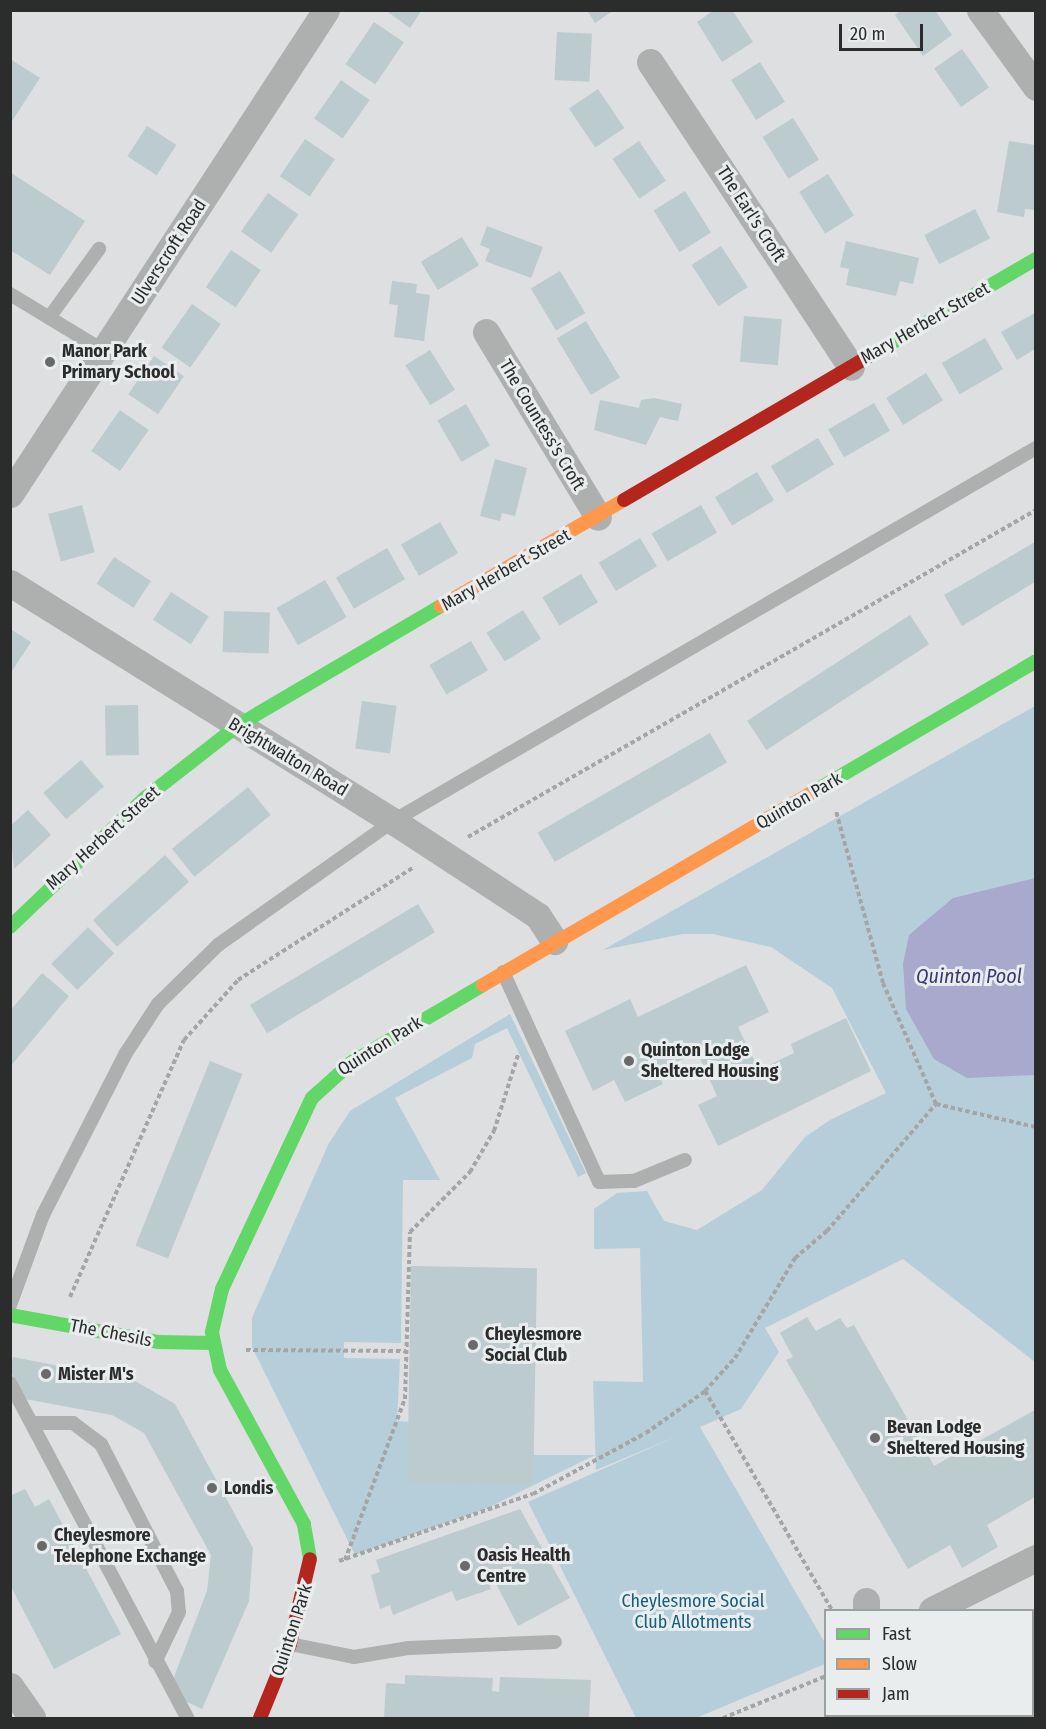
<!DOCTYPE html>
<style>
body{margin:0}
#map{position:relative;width:1046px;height:1729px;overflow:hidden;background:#dddfe0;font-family:"Fira Sans Condensed",sans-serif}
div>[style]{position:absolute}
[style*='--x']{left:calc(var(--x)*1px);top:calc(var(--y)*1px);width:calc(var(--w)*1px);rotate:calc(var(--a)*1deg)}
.green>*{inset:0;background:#b6ceda}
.water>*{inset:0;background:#a8a9cd}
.building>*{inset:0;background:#bccbcd;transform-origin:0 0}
.path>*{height:4px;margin-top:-2px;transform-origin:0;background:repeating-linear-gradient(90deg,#a5a5a6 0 4.5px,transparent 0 7.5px)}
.lane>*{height:14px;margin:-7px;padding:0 7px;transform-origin:7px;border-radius:7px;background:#aeafaf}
.street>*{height:27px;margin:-13.5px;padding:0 13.5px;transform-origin:13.5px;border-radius:13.5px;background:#aeafaf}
.fast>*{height:14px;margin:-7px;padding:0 7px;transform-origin:7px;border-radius:7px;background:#63d668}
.slow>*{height:14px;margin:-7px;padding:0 7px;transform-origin:7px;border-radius:7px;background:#ff974d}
.jam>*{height:14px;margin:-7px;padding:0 7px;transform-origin:7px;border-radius:7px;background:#b3261e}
.dots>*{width:16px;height:16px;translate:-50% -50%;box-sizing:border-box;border:3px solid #e9edee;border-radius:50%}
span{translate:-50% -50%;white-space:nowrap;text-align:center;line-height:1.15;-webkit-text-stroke:6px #e9edee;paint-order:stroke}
.street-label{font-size:18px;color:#2b2c2c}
.poi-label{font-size:18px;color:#2b2c2c;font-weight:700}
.left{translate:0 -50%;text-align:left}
.park-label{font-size:18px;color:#145f7d}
.water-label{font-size:20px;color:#3d3776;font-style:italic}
.frame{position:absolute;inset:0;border:12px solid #2b2c2c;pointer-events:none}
.legend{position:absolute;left:824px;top:1609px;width:210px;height:108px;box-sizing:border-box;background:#e9edee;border:2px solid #9da0a0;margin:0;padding:8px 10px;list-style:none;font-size:18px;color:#2b2c2c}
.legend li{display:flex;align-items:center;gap:12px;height:30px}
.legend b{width:30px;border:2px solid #9da0a0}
.scale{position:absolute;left:839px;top:24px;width:84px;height:27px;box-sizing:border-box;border:3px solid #2b2c2c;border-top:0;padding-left:8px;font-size:18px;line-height:21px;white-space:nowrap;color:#2b2c2c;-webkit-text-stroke:4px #e9edee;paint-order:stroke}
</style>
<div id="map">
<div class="green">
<div style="clip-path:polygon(1035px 706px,1035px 1362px,903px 1259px,765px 1328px,779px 1352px,741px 1409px,700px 1427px,825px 1643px,825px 1664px,696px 1718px,636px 1718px,528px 1502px,680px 1435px,596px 1470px,593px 1381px,643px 1382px,640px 1248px,594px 1249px,594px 1209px,617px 1193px,647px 1191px,664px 1221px,697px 1230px,762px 1190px,805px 1137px,830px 1120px,886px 1093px,832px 988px,771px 947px,713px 934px,683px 934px,603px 950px)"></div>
<div style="clip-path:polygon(510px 1014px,586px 1173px,578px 1177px,507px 1028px,475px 1044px,472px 1058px,395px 1098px,440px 1180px,403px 1180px,401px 1343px,344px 1342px,344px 1358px,400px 1359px,397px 1421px,411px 1422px,411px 1482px,531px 1481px,532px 1455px,595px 1455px,483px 1510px,355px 1555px,252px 1347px,252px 1318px,328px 1145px,350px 1111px)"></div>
</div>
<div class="water">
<div style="clip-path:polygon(1035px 878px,1035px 1075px,967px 1078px,934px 1059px,906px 1009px,903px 964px,909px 935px,953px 898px)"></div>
</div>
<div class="building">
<div style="clip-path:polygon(385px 10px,422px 10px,410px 28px)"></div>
<div style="clip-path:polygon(587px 10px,614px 10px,595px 23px)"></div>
<div style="clip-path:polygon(714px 10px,732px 10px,753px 42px,722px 62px,697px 22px)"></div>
<div style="clip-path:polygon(901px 10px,935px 10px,952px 35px,923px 56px,895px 15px)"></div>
<div style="left:374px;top:22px;width:36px;height:51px;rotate:34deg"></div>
<div style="left:557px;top:32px;width:35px;height:48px;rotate:3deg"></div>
<div style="left:962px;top:49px;width:47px;height:34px;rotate:55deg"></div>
<div style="clip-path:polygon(10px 59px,40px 78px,10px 124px)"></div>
<div style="left:760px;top:62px;width:47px;height:34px;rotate:58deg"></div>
<div style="left:341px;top:80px;width:35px;height:47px;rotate:35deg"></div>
<div style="left:598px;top:89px;width:47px;height:35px;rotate:56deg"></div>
<div style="left:793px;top:118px;width:49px;height:36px;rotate:58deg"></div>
<div style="left:147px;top:126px;width:35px;height:36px;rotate:33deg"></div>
<div style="left:305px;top:139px;width:36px;height:45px;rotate:34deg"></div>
<div style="left:639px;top:141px;width:48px;height:32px;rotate:56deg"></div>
<div style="clip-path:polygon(1009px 141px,1035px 145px,1035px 210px,1025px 209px,1024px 217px,997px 212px)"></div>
<div style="clip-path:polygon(10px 172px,85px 221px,50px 275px,10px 250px)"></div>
<div style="left:828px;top:174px;width:49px;height:34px;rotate:58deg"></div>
<div style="left:685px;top:191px;width:49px;height:37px;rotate:58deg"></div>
<div style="left:268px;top:193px;width:37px;height:47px;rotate:35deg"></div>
<div style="left:975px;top:209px;width:33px;height:57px;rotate:63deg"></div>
<div style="clip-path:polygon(487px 226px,543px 247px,531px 278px,485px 261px,490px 249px,480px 245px)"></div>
<div style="left:462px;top:237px;width:33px;height:48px;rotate:59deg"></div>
<div style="clip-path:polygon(846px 241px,919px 258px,913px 284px,900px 281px,896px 296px,846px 285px,849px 269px,840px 267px)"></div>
<div style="left:721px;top:246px;width:49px;height:35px;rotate:57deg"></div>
<div style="left:231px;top:250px;width:36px;height:45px;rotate:34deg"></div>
<div style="left:560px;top:271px;width:49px;height:34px;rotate:59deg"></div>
<div style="clip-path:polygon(392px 281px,417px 284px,416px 293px,430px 295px,424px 341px,394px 337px,398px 305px,389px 304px)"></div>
<div style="left:192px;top:304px;width:35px;height:53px;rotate:35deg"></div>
<div style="clip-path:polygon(1035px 313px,1035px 349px,1017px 360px,1001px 332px)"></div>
<div style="left:744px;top:316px;width:38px;height:46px;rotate:5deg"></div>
<div style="left:586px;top:321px;width:66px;height:34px;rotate:59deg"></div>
<div style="left:985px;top:338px;width:36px;height:50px;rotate:60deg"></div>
<div style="left:430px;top:350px;width:47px;height:29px;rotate:58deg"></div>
<div style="left:154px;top:356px;width:36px;height:46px;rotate:34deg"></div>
<div style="left:926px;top:373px;width:32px;height:47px;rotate:58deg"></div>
<div style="clip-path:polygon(654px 398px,682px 404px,678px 421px,660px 417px,646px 445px,594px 430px,600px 400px,639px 408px,641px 400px)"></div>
<div style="left:874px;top:403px;width:32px;height:53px;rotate:60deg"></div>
<div style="left:466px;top:404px;width:48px;height:33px;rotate:60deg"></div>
<div style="left:120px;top:410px;width:35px;height:50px;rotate:35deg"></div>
<div style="left:818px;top:438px;width:31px;height:55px;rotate:59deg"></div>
<div style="clip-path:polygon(495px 459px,527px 468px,515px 516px,502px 513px,500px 521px,480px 516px)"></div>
<div style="left:757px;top:472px;width:33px;height:49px;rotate:59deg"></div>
<div style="left:82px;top:505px;width:49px;height:35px;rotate:75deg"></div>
<div style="left:701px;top:505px;width:32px;height:57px;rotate:60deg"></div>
<div style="left:440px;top:522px;width:36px;height:45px;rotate:60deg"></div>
<div style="left:640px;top:538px;width:33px;height:48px;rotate:59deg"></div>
<div style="clip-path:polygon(1035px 542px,1035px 582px,962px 626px,944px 595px)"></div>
<div style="left:387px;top:548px;width:36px;height:59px;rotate:60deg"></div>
<div style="left:114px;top:557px;width:44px;height:32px;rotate:33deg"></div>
<div style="left:581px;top:574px;width:33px;height:45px;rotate:59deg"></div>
<div style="left:325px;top:580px;width:43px;height:56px;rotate:60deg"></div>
<div style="left:171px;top:592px;width:45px;height:33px;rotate:33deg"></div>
<div style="left:523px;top:610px;width:34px;height:43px;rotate:58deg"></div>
<div style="left:224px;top:611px;width:46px;height:41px;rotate:2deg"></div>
<div style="left:910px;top:615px;width:35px;height:194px;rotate:57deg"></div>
<div style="clip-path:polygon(10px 629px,31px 642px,10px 674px)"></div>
<div style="left:471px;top:641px;width:34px;height:48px;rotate:60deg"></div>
<div style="left:362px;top:701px;width:35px;height:48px;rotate:8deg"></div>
<div style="left:138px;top:705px;width:50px;height:33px;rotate:89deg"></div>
<div style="left:710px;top:733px;width:34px;height:199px;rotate:60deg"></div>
<div style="left:81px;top:760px;width:35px;height:50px;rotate:49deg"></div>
<div style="left:248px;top:787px;width:36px;height:98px;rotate:51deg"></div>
<div style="clip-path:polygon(28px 810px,51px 835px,14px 869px,10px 826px)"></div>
<div style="left:165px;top:855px;width:36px;height:97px;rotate:48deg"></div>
<div style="left:418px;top:904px;width:33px;height:196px;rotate:59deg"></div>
<div style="left:88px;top:927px;width:37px;height:52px;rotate:45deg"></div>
<div style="clip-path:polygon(746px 965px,769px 1012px,738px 1027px,759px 1070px,794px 1053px,791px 1044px,846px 1018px,871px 1071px,718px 1146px,698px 1105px,717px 1096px,697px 1052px,657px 1072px,663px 1084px,625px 1102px,614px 1080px,593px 1091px,565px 1031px,630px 999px,638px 1017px)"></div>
<div style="clip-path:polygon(42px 973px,69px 996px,10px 1067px,10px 1011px)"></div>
<div style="left:210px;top:1061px;width:35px;height:199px;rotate:22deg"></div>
<div style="left:411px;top:1266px;width:126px;height:216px;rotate:1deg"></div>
<div style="clip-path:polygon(807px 1317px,816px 1331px,840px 1318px,847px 1328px,854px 1325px,934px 1466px,1035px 1410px,1035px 1497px,987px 1525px,998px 1547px,962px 1568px,950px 1545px,908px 1569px,786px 1360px,793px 1357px,780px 1333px)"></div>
<div style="clip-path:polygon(13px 1357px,135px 1381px,175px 1404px,253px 1548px,249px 1601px,202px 1709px,181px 1699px,172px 1682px,207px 1591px,211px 1555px,144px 1433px,112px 1415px,25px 1399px,10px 1370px)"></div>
<div style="clip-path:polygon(25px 1489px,35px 1507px,49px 1499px,121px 1634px,54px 1669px,10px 1585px,10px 1496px)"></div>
<div style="clip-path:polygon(520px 1509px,570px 1598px,518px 1626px,492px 1576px,487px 1577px,491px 1589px,456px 1601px,452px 1591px,393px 1615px,390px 1605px,380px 1609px,371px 1575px,380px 1572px,376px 1560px)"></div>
<div style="left:1035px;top:1665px;width:34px;height:4px;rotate:90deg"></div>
<div style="clip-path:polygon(405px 1675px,493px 1678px,492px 1691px,499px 1692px,500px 1677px,591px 1680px,589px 1718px,384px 1718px,386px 1683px,405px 1684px)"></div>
<div style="clip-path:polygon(944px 1716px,1005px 1716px,939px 1718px)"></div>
</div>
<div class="path">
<div style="--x:468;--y:837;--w:655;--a:-29.93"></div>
<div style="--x:936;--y:1104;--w:103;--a:13"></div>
<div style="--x:70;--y:1297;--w:281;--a:-66.1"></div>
<div style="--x:184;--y:1040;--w:81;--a:-48"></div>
<div style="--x:238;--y:980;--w:209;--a:-32.7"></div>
<div style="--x:246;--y:1350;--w:160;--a:0.4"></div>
<div style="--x:705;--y:1391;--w:253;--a:59.9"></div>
<div style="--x:345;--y:1560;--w:172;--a:-69.6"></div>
<div style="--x:405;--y:1399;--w:167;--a:-88.3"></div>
<div style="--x:410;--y:1232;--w:85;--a:-45"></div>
<div style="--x:470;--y:1172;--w:48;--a:-59.7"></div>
<div style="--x:494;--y:1131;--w:80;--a:-72.5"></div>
<div style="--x:339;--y:1561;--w:205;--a:-19.1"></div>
<div style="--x:533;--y:1494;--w:128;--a:-28.4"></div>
<div style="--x:646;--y:1433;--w:72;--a:-35.4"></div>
<div style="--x:705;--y:1391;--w:45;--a:-47.7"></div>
<div style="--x:735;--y:1358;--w:117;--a:-59"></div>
<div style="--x:795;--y:1258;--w:42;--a:-40.2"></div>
<div style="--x:827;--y:1231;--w:167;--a:-49.4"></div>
<div style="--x:936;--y:1104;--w:132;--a:-113.7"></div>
<div style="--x:883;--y:983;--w:178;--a:-105.3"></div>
<div style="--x:723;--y:1718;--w:111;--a:-22.2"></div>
</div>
<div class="lane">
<div style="--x:10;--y:294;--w:110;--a:31.2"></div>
<div style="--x:51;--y:315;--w:82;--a:-54"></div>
<div style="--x:503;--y:972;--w:231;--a:65.4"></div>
<div style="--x:599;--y:1182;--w:35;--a:-2"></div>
<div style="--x:634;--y:1181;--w:55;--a:-22.4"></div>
<div style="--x:10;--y:1305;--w:96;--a:-69.9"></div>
<div style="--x:43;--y:1215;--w:182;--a:-62.9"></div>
<div style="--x:126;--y:1053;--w:59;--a:-56.9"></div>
<div style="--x:158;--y:1004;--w:84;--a:-44.5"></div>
<div style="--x:218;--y:945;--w:214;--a:-35.3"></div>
<div style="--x:393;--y:821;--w:743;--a:-30.12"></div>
<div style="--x:10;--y:1383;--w:379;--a:62.1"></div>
<div style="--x:32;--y:1423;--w:41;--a:0"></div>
<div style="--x:73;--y:1423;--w:35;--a:37"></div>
<div style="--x:101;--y:1444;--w:165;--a:62.7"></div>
<div style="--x:177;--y:1591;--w:21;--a:85"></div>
<div style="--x:179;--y:1612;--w:55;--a:115.6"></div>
<div style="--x:290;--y:1644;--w:65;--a:11.5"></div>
<div style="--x:354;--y:1657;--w:56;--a:-9.3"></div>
<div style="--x:409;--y:1648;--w:146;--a:-2.4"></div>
</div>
<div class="street">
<div style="--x:980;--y:10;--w:95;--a:54"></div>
<div style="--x:650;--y:62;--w:365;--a:56.6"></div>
<div style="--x:486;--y:332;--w:216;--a:58.8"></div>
<div style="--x:10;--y:494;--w:578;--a:-56.86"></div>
<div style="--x:10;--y:583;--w:451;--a:31.9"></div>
<div style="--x:393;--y:821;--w:173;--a:33.2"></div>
<div style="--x:538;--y:916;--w:30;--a:57"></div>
<div style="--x:866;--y:1610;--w:9;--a:-90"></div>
<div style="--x:932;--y:1610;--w:116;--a:-26.6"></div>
<div style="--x:10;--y:1686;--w:39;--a:55"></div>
<div style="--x:863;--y:1716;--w:2;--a:90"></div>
</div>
<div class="fast">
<div style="--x:876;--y:352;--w:185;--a:-30.2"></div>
<div style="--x:808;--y:795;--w:264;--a:-30.4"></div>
<div style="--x:10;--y:927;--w:187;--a:-43.7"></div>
<div style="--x:145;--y:798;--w:117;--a:-38"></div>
<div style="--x:237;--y:726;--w:237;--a:-30.5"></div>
<div style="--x:10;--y:1315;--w:150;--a:10.3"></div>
<div style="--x:158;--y:1342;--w:55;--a:1"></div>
<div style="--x:310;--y:1559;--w:36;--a:-100"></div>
<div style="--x:304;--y:1524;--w:175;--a:-118.6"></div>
<div style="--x:220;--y:1370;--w:39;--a:-102"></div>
<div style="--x:212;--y:1332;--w:44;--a:-76.9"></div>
<div style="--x:222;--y:1289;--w:211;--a:-64.8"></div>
<div style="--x:312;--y:1098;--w:54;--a:-42"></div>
<div style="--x:352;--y:1062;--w:152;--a:-30.4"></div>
</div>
<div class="slow">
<div style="--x:441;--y:606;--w:211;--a:-30.1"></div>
<div style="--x:483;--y:985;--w:376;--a:-30.3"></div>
</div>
<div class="jam">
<div style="--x:624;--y:500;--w:292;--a:-30.4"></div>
<div style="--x:260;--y:1718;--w:80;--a:-67.9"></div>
<div style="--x:290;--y:1644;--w:87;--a:-76.8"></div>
</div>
<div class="dots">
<div style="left:50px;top:362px;background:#696b6b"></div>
<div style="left:629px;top:1061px;background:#696b6b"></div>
<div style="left:473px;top:1345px;background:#696b6b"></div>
<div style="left:46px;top:1374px;background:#696b6b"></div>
<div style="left:875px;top:1438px;background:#696b6b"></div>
<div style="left:212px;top:1488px;background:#696b6b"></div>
<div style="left:42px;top:1546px;background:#696b6b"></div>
<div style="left:465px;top:1566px;background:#696b6b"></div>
</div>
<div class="street-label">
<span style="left:751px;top:214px;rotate:57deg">The Earl's Croft</span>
<span style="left:169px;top:252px;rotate:-57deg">Ulverscroft Road</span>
<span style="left:925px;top:323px;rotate:-30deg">Mary Herbert Street</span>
<span style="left:542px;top:425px;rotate:59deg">The Countess's Croft</span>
<span style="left:506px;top:570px;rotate:-30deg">Mary Herbert Street</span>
<span style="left:288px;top:757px;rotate:31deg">Brightwalton Road</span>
<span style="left:799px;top:801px;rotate:-30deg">Quinton Park</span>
<span style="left:103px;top:838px;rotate:-42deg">Mary Herbert Street</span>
<span style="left:380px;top:1046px;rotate:-32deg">Quinton Park</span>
<span style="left:111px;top:1333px;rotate:11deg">The Chesils</span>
<span style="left:292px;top:1630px;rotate:-72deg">Quinton Park</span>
</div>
<div class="poi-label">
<span class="left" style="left:62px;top:362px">Manor Park<br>Primary School</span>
<span class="left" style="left:641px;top:1061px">Quinton Lodge<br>Sheltered Housing</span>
<span class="left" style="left:485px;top:1345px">Cheylesmore<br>Social Club</span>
<span class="left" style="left:58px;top:1374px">Mister M's</span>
<span class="left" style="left:887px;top:1438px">Bevan Lodge<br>Sheltered Housing</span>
<span class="left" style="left:224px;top:1488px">Londis</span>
<span class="left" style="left:54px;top:1546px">Cheylesmore<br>Telephone Exchange</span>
<span class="left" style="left:477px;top:1566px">Oasis Health<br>Centre</span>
</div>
<div class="park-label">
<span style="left:693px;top:1612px">Cheylesmore Social<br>Club Allotments</span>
</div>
<div class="water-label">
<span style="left:969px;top:976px">Quinton Pool</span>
</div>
<div class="frame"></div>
<ul class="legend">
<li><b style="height:8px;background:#63d668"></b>Fast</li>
<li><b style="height:8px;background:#ff974d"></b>Slow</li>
<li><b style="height:8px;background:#b3261e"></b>Jam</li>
</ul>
<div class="scale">20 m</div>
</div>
